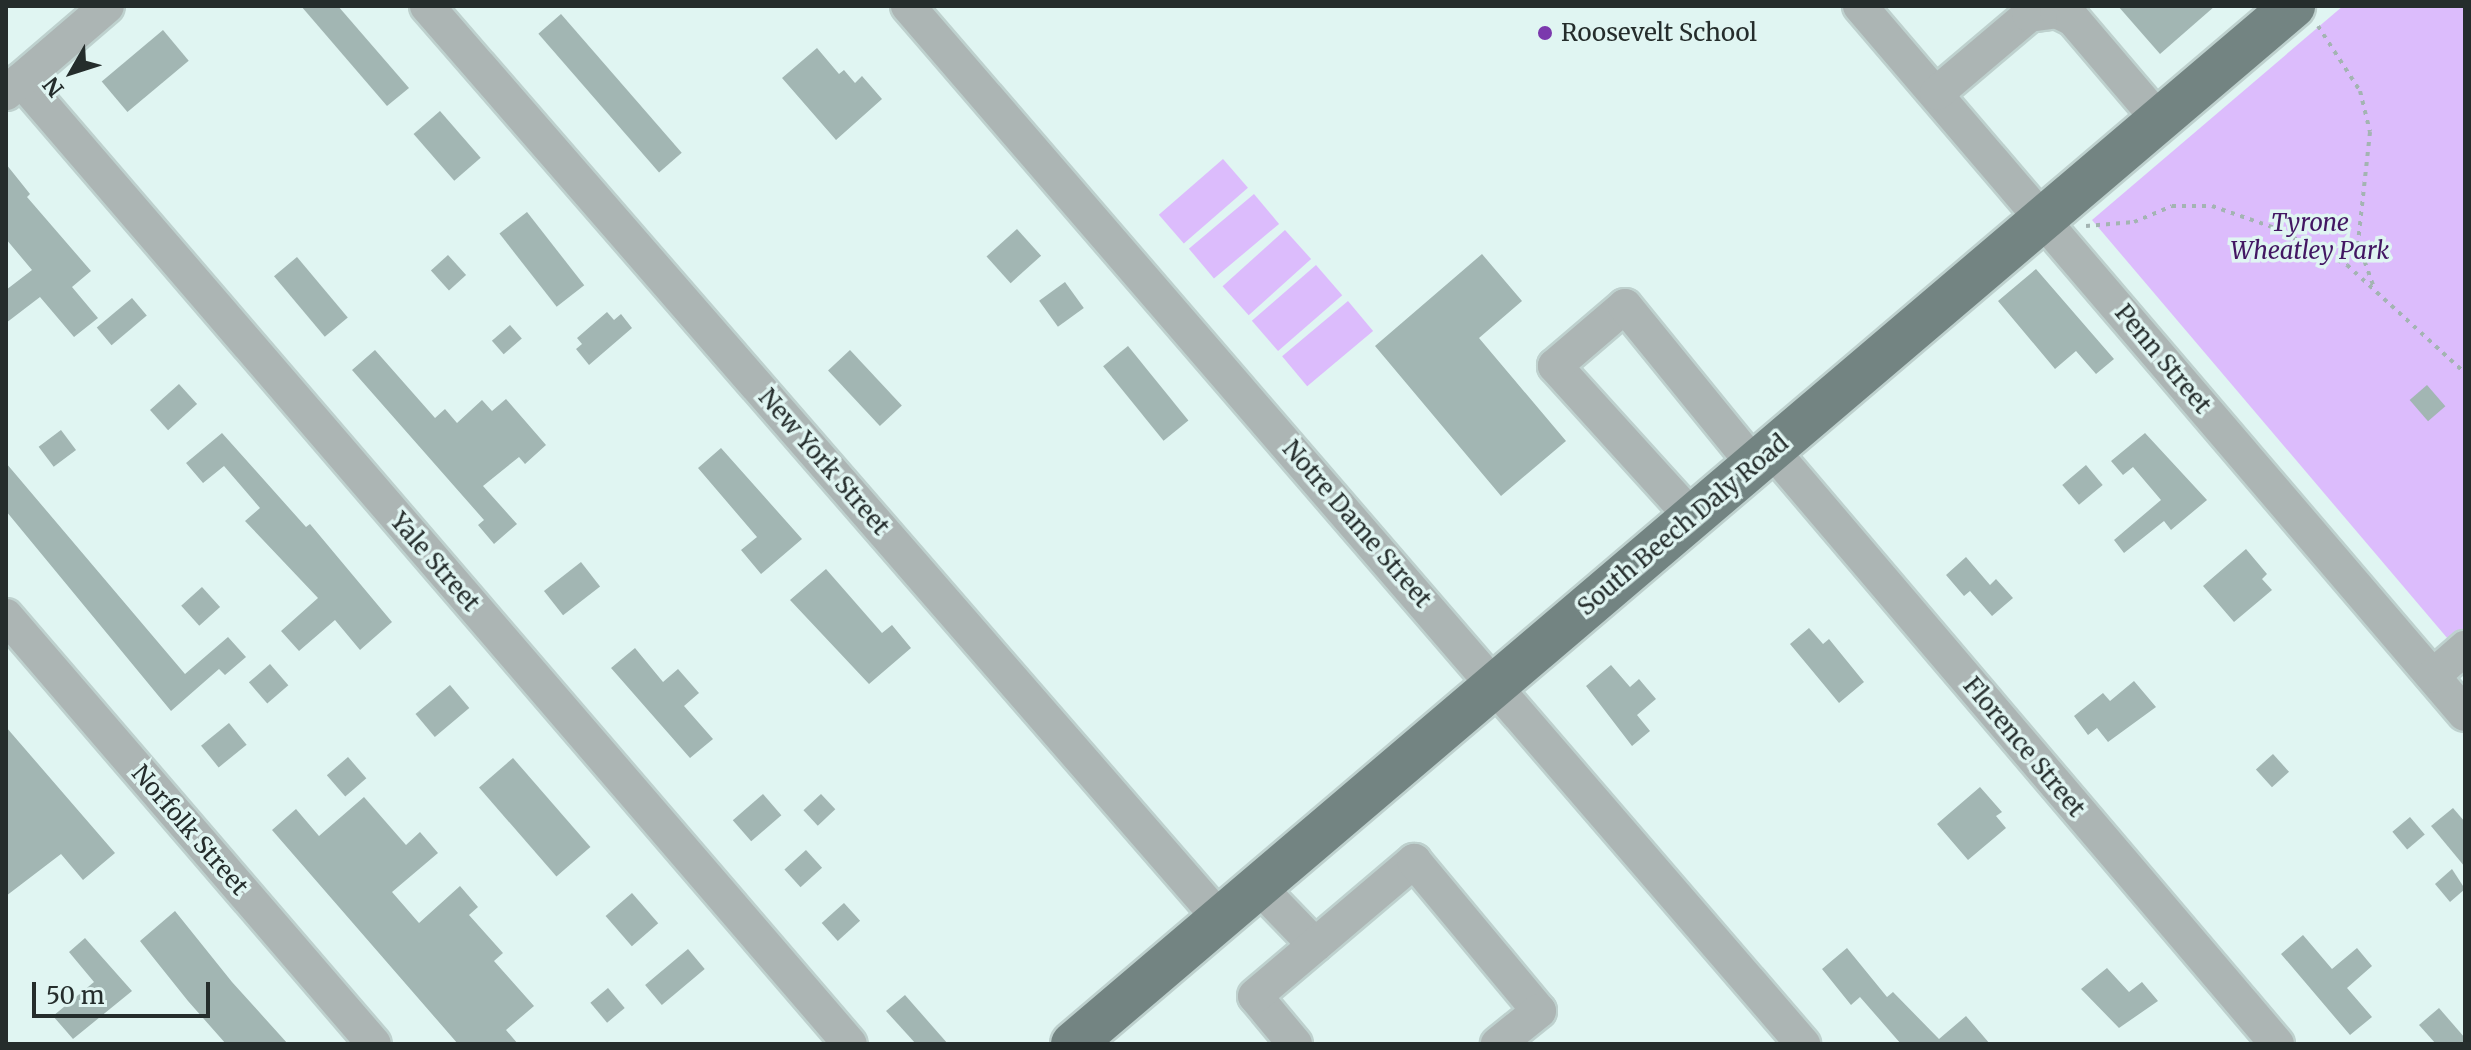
<!DOCTYPE html>
<style>
body{margin:0}
#map{position:relative;width:2471px;height:1050px;overflow:hidden;background:#e0f5f2;font-family:Merriweather,serif}
div>[style]{position:absolute}
[style*='--x']{left:calc(var(--x)*1px);top:calc(var(--y)*1px);width:calc(var(--w)*1px);rotate:calc(var(--a)*1deg)}
.green>*{inset:0;background:#dcbcfc;transform-origin:0 0}
.building>*{inset:0;background:#a2b6b3;transform-origin:0 0}
.path>*{height:4px;margin-top:-2px;transform-origin:0;background:repeating-linear-gradient(90deg,#a3b4b2 0 4px,transparent 0 10px)}
.roads{filter:drop-shadow(2px 0 #bed1ce) drop-shadow(-2px 0 #bed1ce) drop-shadow(0 2px #bed1ce) drop-shadow(0 -2px #bed1ce)}
.minor>*{height:34px;margin:-17px;padding:0 17px;transform-origin:17px;border-radius:17px;background:#acb5b4}
.major>*{height:44px;margin:-22px;padding:0 22px;transform-origin:22px;border-radius:22px;background:#738482}
.dots>*{width:22px;height:22px;translate:-50% -50%;box-sizing:border-box;border:4px solid #e0f5f2;border-radius:50%}
span{translate:-50% -50%;white-space:nowrap;text-align:center;line-height:1.15;-webkit-text-stroke:7px #e0f5f2;paint-order:stroke}
.poi-label{font-size:24px;color:#252d2c}
.left{translate:0 -50%;text-align:left}
.park-label{font-size:24px;color:#431763;font-style:italic}
.street-label{font-size:24px;color:#252d2c}
.frame{position:absolute;inset:0;border:8px solid #252d2c;pointer-events:none}
.north{position:absolute;left:32px;top:32px;width:80px;height:80px;-webkit-text-stroke:6px #e0f5f2;paint-order:stroke;rotate:231deg;font-size:22px;font-weight:700;line-height:32px;text-align:center;color:#252d2c}
.north::after{content:'';display:block;margin:auto;width:28px;height:36px;background:#252d2c;clip-path:polygon(50% 0,100% 100%,50% 72%,0 100%)}
.scale{position:absolute;left:32px;top:982px;width:178px;height:36px;box-sizing:border-box;border:4px solid #252d2c;border-top:0;padding-left:10px;font-size:24px;line-height:28px;white-space:nowrap;color:#252d2c;-webkit-text-stroke:6px #e0f5f2;paint-order:stroke}
</style>
<div id="map">
<div class="green">
<div style="clip-path:polygon(2343px 6px,2465px 6px,2465px 659px,2092px 220px)"></div>
<div style="left:1223px;top:159px;width:38px;height:85px;rotate:49deg"></div>
<div style="left:1254px;top:194px;width:39px;height:85px;rotate:50deg"></div>
<div style="left:1285px;top:230px;width:39px;height:84px;rotate:48deg"></div>
<div style="left:1316px;top:265px;width:40px;height:85px;rotate:49deg"></div>
<div style="left:1348px;top:301px;width:39px;height:86px;rotate:50deg"></div>
</div>
<div class="building">
<div style="clip-path:polygon(301px 6px,338px 6px,409px 88px,387px 106px)"></div>
<div style="clip-path:polygon(2118px 6px,2215px 6px,2160px 54px)"></div>
<div style="left:561px;top:14px;width:184px;height:30px;rotate:49deg"></div>
<div style="left:163px;top:30px;width:40px;height:80px;rotate:50deg"></div>
<div style="clip-path:polygon(817px 48px,839px 74px,844px 70px,855px 83px,862px 76px,882px 99px,836px 140px,782px 78px)"></div>
<div style="left:440px;top:111px;width:62px;height:35px;rotate:49deg"></div>
<div style="clip-path:polygon(6px 164px,30px 194px,27px 197px,91px 271px,72px 287px,98px 318px,74px 337px,40px 297px,6px 323px,6px 290px,32px 270px,6px 239px)"></div>
<div style="left:527px;top:212px;width:93px;height:35px;rotate:52deg"></div>
<div style="left:1017px;top:229px;width:36px;height:41px;rotate:48deg"></div>
<div style="clip-path:polygon(1482px 254px,1522px 301px,1479px 338px,1566px 441px,1501px 496px,1375px 346px)"></div>
<div style="left:448px;top:255px;width:27px;height:23px;rotate:48deg"></div>
<div style="left:297px;top:257px;width:79px;height:30px;rotate:50deg"></div>
<div style="clip-path:polygon(2036px 269px,2114px 359px,2096px 374px,2076px 351px,2055px 369px,1998px 301px)"></div>
<div style="left:1065px;top:282px;width:32px;height:32px;rotate:54deg"></div>
<div style="left:132px;top:298px;width:23px;height:46px;rotate:50deg"></div>
<div style="clip-path:polygon(607px 312px,614px 320px,621px 314px,632px 328px,589px 365px,576px 349px,582px 344px,577px 338px)"></div>
<div style="left:510px;top:325px;width:18px;height:24px;rotate:49deg"></div>
<div style="left:1128px;top:346px;width:96px;height:32px;rotate:51deg"></div>
<div style="clip-path:polygon(375px 350px,435px 418px,445px 409px,457px 423px,482px 400px,492px 411px,506px 399px,546px 445px,525px 464px,519px 457px,483px 486px,517px 524px,494px 544px,478px 525px,484px 520px,352px 370px)"></div>
<div style="left:850px;top:350px;width:76px;height:30px;rotate:47deg"></div>
<div style="left:179px;top:384px;width:27px;height:39px;rotate:48deg"></div>
<div style="left:2427px;top:385px;width:28px;height:23px;rotate:49deg"></div>
<div style="left:61px;top:430px;width:25px;height:28px;rotate:53deg"></div>
<div style="clip-path:polygon(222px 433px,306px 527px,310px 524px,392px 622px,360px 650px,335px 620px,299px 651px,281px 631px,318px 598px,245px 521px,260px 508px,224px 466px,203px 483px,186px 463px)"></div>
<div style="clip-path:polygon(2145px 433px,2207px 500px,2171px 530px,2164px 521px,2124px 553px,2114px 540px,2161px 500px,2133px 467px,2123px 475px,2111px 461px)"></div>
<div style="clip-path:polygon(721px 448px,802px 539px,761px 574px,741px 550px,757px 537px,698px 468px)"></div>
<div style="clip-path:polygon(6px 463px,185px 674px,228px 637px,246px 657px,225px 675px,219px 669px,171px 711px,6px 511px)"></div>
<div style="left:2086px;top:465px;width:26px;height:31px;rotate:50deg"></div>
<div style="clip-path:polygon(2246px 549px,2267px 574px,2262px 579px,2272px 590px,2234px 622px,2203px 586px)"></div>
<div style="clip-path:polygon(1966px 557px,1990px 585px,1996px 579px,2013px 598px,1992px 616px,1970px 591px,1964px 596px,1946px 575px)"></div>
<div style="left:581px;top:562px;width:31px;height:47px;rotate:52deg"></div>
<div style="clip-path:polygon(826px 569px,882px 633px,892px 625px,911px 648px,869px 684px,790px 600px)"></div>
<div style="left:202px;top:587px;width:27px;height:28px;rotate:48deg"></div>
<div style="clip-path:polygon(1809px 628px,1823px 644px,1829px 639px,1864px 682px,1839px 703px,1790px 644px)"></div>
<div style="clip-path:polygon(635px 648px,663px 682px,678px 669px,699px 693px,684px 706px,713px 739px,690px 758px,611px 668px)"></div>
<div style="left:270px;top:664px;width:28px;height:28px;rotate:49deg"></div>
<div style="clip-path:polygon(1611px 665px,1630px 687px,1639px 679px,1656px 699px,1637px 715px,1650px 731px,1632px 746px,1586px 686px)"></div>
<div style="clip-path:polygon(2134px 681px,2156px 707px,2108px 742px,2097px 728px,2088px 735px,2074px 716px,2103px 693px,2110px 701px)"></div>
<div style="left:450px;top:685px;width:30px;height:45px;rotate:50deg"></div>
<div style="left:229px;top:723px;width:28px;height:36px;rotate:51deg"></div>
<div style="clip-path:polygon(6px 727px,115px 853px,83px 880px,61px 854px,6px 896px)"></div>
<div style="left:2273px;top:754px;width:24px;height:23px;rotate:48deg"></div>
<div style="left:348px;top:757px;width:28px;height:28px;rotate:49deg"></div>
<div style="left:513px;top:758px;width:118px;height:45px;rotate:49deg"></div>
<div style="clip-path:polygon(1980px 787px,2002px 812px,1996px 816px,2006px 828px,1968px 860px,1937px 824px)"></div>
<div style="left:763px;top:794px;width:28px;height:40px;rotate:49deg"></div>
<div style="left:821px;top:794px;width:21px;height:24px;rotate:47deg"></div>
<div style="clip-path:polygon(364px 797px,406px 845px,420px 832px,438px 853px,392px 892px,419px 923px,460px 886px,478px 907px,469px 915px,503px 953px,494px 961px,534px 1006px,506px 1030px,518px 1044px,458px 1044px,272px 830px,296px 809px,319px 836px)"></div>
<div style="clip-path:polygon(2453px 808px,2465px 822px,2465px 867px,2431px 826px)"></div>
<div style="left:2410px;top:817px;width:23px;height:23px;rotate:50deg"></div>
<div style="left:806px;top:850px;width:24px;height:29px;rotate:48deg"></div>
<div style="clip-path:polygon(2452px 869px,2465px 889px,2450px 902px,2435px 884px)"></div>
<div style="left:632px;top:893px;width:40px;height:35px;rotate:49deg"></div>
<div style="left:844px;top:903px;width:24px;height:30px;rotate:48deg"></div>
<div style="clip-path:polygon(175px 911px,232px 982px,288px 1044px,226px 1044px,188px 1001px,140px 941px)"></div>
<div style="clip-path:polygon(2303px 935px,2332px 969px,2357px 948px,2372px 966px,2347px 988px,2372px 1017px,2350px 1035px,2281px 954px)"></div>
<div style="clip-path:polygon(85px 938px,132px 991px,73px 1039px,53px 1016px,94px 982px,69px 952px)"></div>
<div style="clip-path:polygon(1847px 948px,1887px 997px,1893px 992px,1939px 1039px,1966px 1016px,1990px 1044px,1901px 1044px,1860px 997px,1851px 1005px,1822px 969px)"></div>
<div style="left:688px;top:949px;width:26px;height:56px;rotate:50deg"></div>
<div style="clip-path:polygon(2107px 968px,2129px 992px,2142px 982px,2158px 1001px,2119px 1028px,2081px 989px)"></div>
<div style="left:608px;top:988px;width:26px;height:23px;rotate:50deg"></div>
<div style="clip-path:polygon(905px 995px,948px 1044px,916px 1044px,886px 1011px)"></div>
<div style="clip-path:polygon(2439px 1008px,2465px 1038px,2465px 1044px,2436px 1044px,2419px 1025px)"></div>
</div>
<div class="path">
<div style="--x:2318;--y:26;--w:77;--a:57.1"></div>
<div style="--x:2360;--y:91;--w:42;--a:76.3"></div>
<div style="--x:2370;--y:132;--w:112;--a:96.2"></div>
<div style="--x:2358;--y:243;--w:45;--a:70.3"></div>
<div style="--x:2086;--y:226;--w:48;--a:-4.8"></div>
<div style="--x:2134;--y:222;--w:41;--a:-22.8"></div>
<div style="--x:2172;--y:206;--w:40;--a:0"></div>
<div style="--x:2212;--y:206;--w:67;--a:19.2"></div>
<div style="--x:2275;--y:228;--w:81;--a:27.2"></div>
<div style="--x:2347;--y:265;--w:160;--a:42.5"></div>
</div>
<div class="roads">
<div class="minor">
<div style="--x:427;--y:6;--w:1209;--a:49.02"></div>
<div style="--x:908;--y:6;--w:1371;--a:49.23"></div>
<div style="--x:1860;--y:6;--w:931;--a:49.49"></div>
<div style="--x:21;--y:80;--w:1271;--a:49.31"></div>
<div style="--x:6;--y:93;--w:133;--a:-40.7"></div>
<div style="--x:1937;--y:93;--w:121;--a:-40.3"></div>
<div style="--x:2029;--y:15;--w:28;--a:-8"></div>
<div style="--x:2057;--y:11;--w:18;--a:27"></div>
<div style="--x:2073;--y:19;--w:133;--a:49.6"></div>
<div style="--x:1771;--y:449;--w:781;--a:49.62"></div>
<div style="--x:1692;--y:517;--w:204;--a:-132.2"></div>
<div style="--x:1555;--y:366;--w:92;--a:-40.6"></div>
<div style="--x:1625;--y:306;--w:205;--a:50.9"></div>
<div style="--x:6;--y:616;--w:564;--a:49.31"></div>
<div style="--x:2433;--y:676;--w:43;--a:-41.2"></div>
<div style="--x:1258;--y:886;--w:82;--a:46"></div>
<div style="--x:1295;--y:1044;--w:62;--a:-129.8"></div>
<div style="--x:1255;--y:996;--w:209;--a:-40.3"></div>
<div style="--x:1414;--y:861;--w:195;--a:50.2"></div>
<div style="--x:1539;--y:1011;--w:53;--a:141.2"></div>
</div>
<div class="major">
<div style="--x:1073;--y:1044;--w:1602;--a:-40.39"></div>
</div>
</div>
<div class="dots">
<div style="left:1545px;top:33px;background:#7b39ad"></div>
</div>
<div class="poi-label">
<span class="left" style="left:1561px;top:33px">Roosevelt School</span>
</div>
<div class="park-label">
<span style="left:2310px;top:237px">Tyrone<br>Wheatley Park</span>
</div>
<div class="street-label">
<span style="left:2163px;top:359px;rotate:50deg">Penn Street</span>
<span style="left:824px;top:462px;rotate:49deg">New York Street</span>
<span style="left:1357px;top:524px;rotate:49deg">Notre Dame Street</span>
<span style="left:1683px;top:525px;rotate:-40deg">South Beech Daly Road</span>
<span style="left:435px;top:562px;rotate:49deg">Yale Street</span>
<span style="left:2024px;top:747px;rotate:50deg">Florence Street</span>
<span style="left:190px;top:830px;rotate:49deg">Norfolk Street</span>
</div>
<div class="frame"></div>
<div class="north">N</div>
<div class="scale">50 m</div>
</div>
